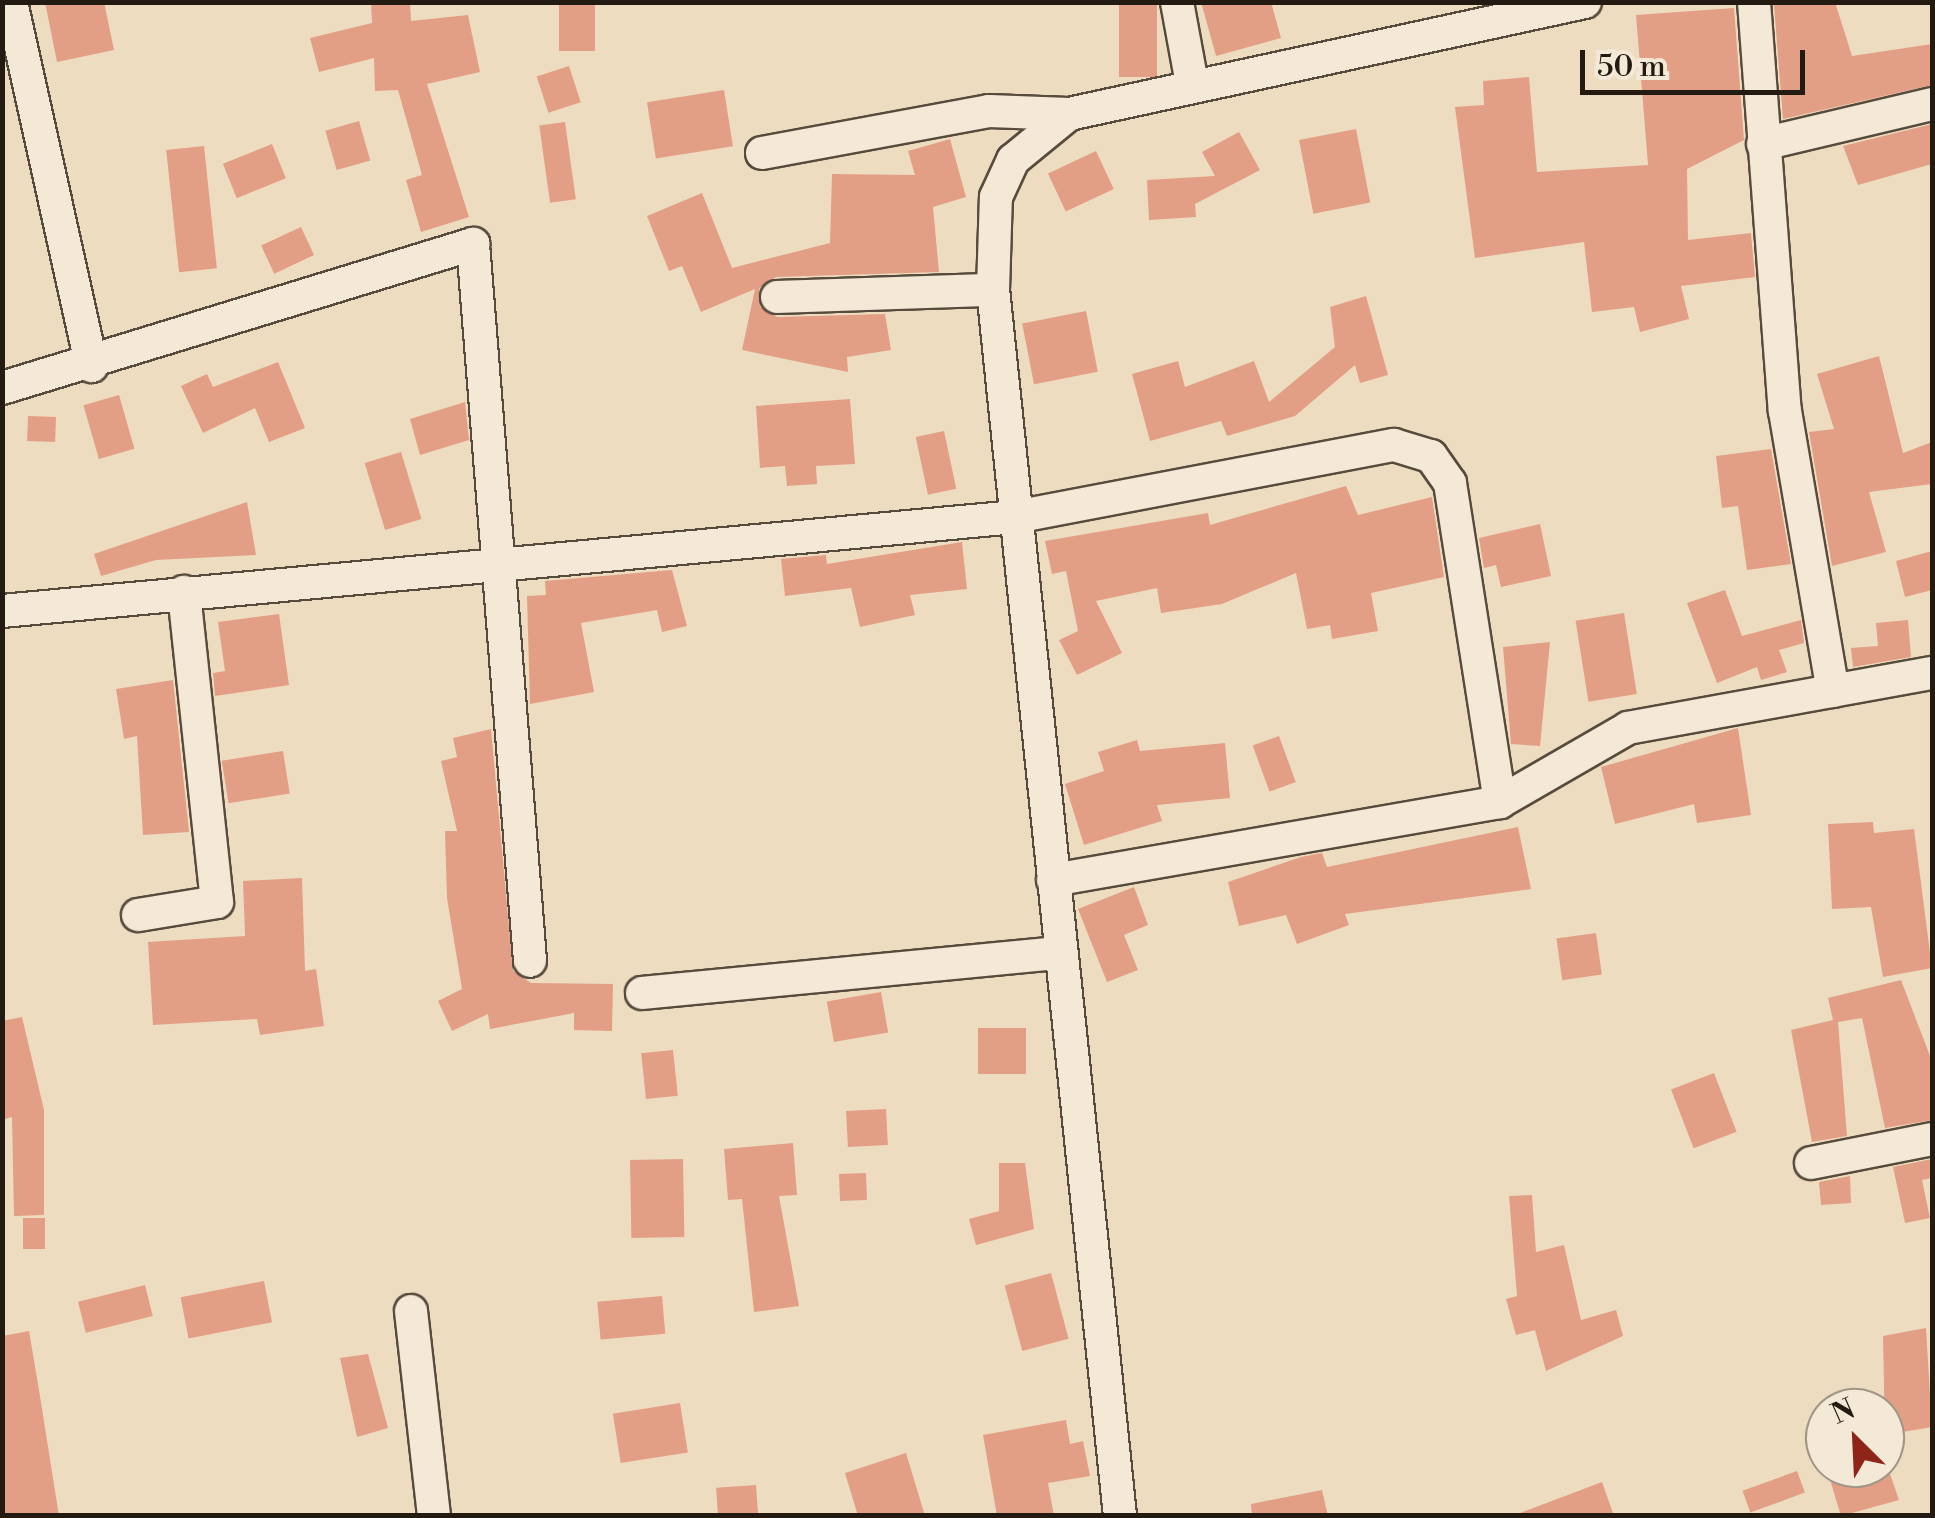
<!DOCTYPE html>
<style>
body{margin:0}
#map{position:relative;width:1935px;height:1518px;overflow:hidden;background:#eedcc0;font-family:"Libre Bodoni",serif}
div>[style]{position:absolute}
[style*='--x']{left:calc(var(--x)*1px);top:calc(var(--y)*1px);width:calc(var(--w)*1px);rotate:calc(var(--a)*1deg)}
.building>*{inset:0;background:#e29f86;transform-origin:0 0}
.roads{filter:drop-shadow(2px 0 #564b3d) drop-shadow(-2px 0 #564b3d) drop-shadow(0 2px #564b3d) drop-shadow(0 -2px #564b3d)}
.minor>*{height:32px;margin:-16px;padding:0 16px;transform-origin:16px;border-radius:16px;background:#f4e8d6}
span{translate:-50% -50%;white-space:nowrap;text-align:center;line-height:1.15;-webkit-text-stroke:9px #f4e8d6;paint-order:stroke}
.frame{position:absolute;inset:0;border:5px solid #231b11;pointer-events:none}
.north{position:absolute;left:1805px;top:1388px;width:100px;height:100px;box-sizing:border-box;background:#f4e8d6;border:2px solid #a09687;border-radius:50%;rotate:336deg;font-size:28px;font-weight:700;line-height:40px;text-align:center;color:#231b11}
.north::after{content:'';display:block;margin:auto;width:35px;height:45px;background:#8f2418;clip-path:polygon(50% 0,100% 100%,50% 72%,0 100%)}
.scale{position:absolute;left:1580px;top:50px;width:225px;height:45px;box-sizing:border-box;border:5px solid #231b11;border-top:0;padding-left:12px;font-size:30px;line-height:35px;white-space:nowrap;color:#231b11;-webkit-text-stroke:8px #f4e8d6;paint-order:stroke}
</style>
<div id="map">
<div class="building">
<div style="clip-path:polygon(45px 2px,104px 2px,114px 50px,57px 62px)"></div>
<div style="clip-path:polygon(371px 2px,410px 2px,411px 21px,468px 15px,480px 72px,427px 84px,469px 217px,421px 232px,406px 180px,422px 175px,398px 90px,375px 91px,374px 58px,319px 72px,310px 38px,372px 23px)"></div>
<div style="left:559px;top:2px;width:36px;height:49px"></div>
<div style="left:1119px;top:2px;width:38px;height:75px"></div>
<div style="clip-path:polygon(1201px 2px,1271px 2px,1281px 38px,1216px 56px)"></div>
<div style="clip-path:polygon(1835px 2px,1852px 56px,1932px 44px,1932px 85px,1783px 119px,1774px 5px)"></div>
<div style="clip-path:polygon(1734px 8px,1744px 140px,1687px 169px,1688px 240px,1751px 233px,1755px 277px,1681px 286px,1689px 319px,1640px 332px,1634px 307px,1592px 312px,1584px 242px,1475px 258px,1455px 107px,1484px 105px,1483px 81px,1529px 77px,1537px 172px,1648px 165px,1636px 15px)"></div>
<div style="left:569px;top:66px;width:38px;height:34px;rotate:72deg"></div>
<div style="left:724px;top:90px;width:57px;height:78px;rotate:81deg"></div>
<div style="left:359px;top:121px;width:41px;height:35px;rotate:74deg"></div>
<div style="left:565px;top:122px;width:78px;height:26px;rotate:82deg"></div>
<div style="clip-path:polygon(1932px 124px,1932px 164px,1858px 185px,1843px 146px)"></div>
<div style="left:1356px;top:129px;width:75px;height:58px;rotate:79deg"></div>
<div style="clip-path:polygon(1239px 132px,1260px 170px,1195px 204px,1196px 217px,1149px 220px,1147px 180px,1215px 176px,1202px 152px)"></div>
<div style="clip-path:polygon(950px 139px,966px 197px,933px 207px,939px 272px,776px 277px,759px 288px,760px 307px,777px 317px,885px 314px,891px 350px,847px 357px,848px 372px,742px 350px,755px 289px,701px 312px,682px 266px,669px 271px,647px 216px,702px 193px,732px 268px,830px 243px,832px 174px,915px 175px,908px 151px)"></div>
<div style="left:272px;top:144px;width:37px;height:53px;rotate:68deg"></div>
<div style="left:204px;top:146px;width:123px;height:38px;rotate:84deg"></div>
<div style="left:1096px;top:151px;width:42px;height:53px;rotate:65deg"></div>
<div style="left:301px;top:227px;width:31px;height:44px;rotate:65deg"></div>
<div style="clip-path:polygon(1366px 296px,1388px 375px,1360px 383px,1355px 365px,1295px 416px,1227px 436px,1221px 421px,1150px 441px,1132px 374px,1178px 361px,1185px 387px,1254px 361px,1269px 402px,1335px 347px,1330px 307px)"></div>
<div style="left:1086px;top:311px;width:62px;height:65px;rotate:79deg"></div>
<div style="clip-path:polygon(1879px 356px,1903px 453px,1932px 442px,1932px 484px,1869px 492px,1886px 552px,1832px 566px,1809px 432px,1834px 429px,1817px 374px)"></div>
<div style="clip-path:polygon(278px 362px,305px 428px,269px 442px,255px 408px,203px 433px,181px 386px,207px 374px,213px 387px)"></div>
<div style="left:119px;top:395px;width:56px;height:37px;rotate:74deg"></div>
<div style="clip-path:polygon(850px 399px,855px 464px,816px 466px,817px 484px,787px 486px,785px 466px,760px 468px,756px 406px)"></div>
<div style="clip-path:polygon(465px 402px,469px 440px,420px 455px,410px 419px)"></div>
<div style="left:28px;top:416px;width:28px;height:25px;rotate:2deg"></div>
<div style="left:944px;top:431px;width:59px;height:29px;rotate:78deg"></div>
<div style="clip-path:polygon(1771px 449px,1791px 564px,1747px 570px,1738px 506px,1722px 508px,1716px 456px)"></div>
<div style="left:401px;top:452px;width:70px;height:38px;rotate:73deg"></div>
<div style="clip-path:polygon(1346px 486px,1358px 515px,1432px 497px,1444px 577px,1371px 593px,1378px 631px,1332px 639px,1330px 625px,1307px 629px,1296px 573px,1222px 604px,1161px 613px,1157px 588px,1096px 601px,1122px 653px,1077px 675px,1059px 640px,1078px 631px,1066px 571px,1052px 574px,1045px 541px,1208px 513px,1210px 525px)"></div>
<div style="clip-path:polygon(247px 502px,256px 555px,156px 560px,101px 576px,94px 554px)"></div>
<div style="clip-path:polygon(1540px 524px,1551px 576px,1501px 587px,1496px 565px,1484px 568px,1479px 538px)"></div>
<div style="clip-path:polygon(962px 542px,967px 589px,910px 595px,915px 615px,860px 627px,851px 588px,785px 596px,781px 559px,826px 555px,827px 564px)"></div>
<div style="clip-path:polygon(1932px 551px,1932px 590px,1905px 597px,1896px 561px)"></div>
<div style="clip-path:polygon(672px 570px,687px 626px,662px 632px,657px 610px,581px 623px,594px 692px,530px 704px,527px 596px,546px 595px,545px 581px)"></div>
<div style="clip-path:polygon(1725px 590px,1742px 636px,1801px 620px,1804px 643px,1779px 650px,1787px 672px,1761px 680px,1757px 667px,1717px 683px,1687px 603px)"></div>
<div style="left:1624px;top:613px;width:82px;height:49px;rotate:81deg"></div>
<div style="clip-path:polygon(279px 614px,289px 685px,215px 696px,213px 673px,225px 671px,218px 622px)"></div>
<div style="clip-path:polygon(1908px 620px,1911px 657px,1853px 667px,1851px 648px,1878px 646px,1876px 623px)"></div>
<div style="clip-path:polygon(1550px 642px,1540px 746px,1511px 744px,1503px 647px)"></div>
<div style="clip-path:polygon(173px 680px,189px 832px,143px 835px,137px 736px,124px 739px,116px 689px)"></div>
<div style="clip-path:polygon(1738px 728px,1751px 815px,1697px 823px,1694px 804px,1615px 824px,1601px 767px)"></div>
<div style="clip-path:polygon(491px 729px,513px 971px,531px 983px,613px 984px,612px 1031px,574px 1030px,574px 1013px,490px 1029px,488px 1014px,452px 1031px,438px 1001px,462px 989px,447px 898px,445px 831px,457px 831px,441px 761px,457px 757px,453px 738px)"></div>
<div style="left:1279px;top:736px;width:49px;height:28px;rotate:70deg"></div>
<div style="clip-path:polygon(1137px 740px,1140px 751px,1225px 743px,1230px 798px,1157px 805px,1162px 821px,1084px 845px,1065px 784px,1104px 771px,1098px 752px)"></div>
<div style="left:283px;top:751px;width:43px;height:62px;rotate:81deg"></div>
<div style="clip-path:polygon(1873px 822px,1874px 833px,1914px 829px,1932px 968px,1883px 977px,1871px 907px,1832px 909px,1828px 824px)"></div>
<div style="clip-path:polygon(1518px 827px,1531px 889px,1345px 914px,1349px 925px,1297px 944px,1286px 915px,1239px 926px,1228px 882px,1301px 857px,1322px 853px,1327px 867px)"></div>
<div style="clip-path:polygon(302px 878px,305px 971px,316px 969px,324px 1026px,260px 1035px,257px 1019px,153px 1025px,148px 942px,245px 936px,243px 881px)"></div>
<div style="clip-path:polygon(1134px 887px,1148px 925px,1124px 935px,1138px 970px,1107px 982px,1078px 909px)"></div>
<div style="left:1596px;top:933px;width:42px;height:40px;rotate:82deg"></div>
<div style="clip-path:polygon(1901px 980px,1932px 1061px,1932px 1120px,1885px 1128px,1862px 1018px,1838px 1022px,1847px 1136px,1812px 1142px,1791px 1030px,1833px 1020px,1828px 998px)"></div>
<div style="left:881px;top:992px;width:41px;height:55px;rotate:80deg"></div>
<div style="clip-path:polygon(22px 1017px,44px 1110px,44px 1215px,14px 1216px,12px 1117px,2px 1120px,2px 1021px)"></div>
<div style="left:1026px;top:1028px;width:46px;height:48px;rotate:90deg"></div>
<div style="left:673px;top:1050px;width:46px;height:32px;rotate:84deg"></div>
<div style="left:1714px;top:1073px;width:63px;height:46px;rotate:69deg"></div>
<div style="left:886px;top:1109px;width:36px;height:40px;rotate:87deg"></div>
<div style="clip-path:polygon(793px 1143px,797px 1195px,779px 1196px,799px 1306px,754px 1312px,742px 1199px,728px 1200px,724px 1149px)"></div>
<div style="left:683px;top:1159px;width:78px;height:53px;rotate:89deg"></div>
<div style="clip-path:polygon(1932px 1159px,1932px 1178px,1922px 1180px,1930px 1218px,1905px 1223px,1893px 1167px)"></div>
<div style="clip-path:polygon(999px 1163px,1025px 1163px,1034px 1229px,976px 1245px,969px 1219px,999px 1211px)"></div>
<div style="left:866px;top:1173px;width:27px;height:27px;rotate:88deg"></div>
<div style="clip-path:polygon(1850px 1176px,1851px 1203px,1821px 1205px,1819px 1182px)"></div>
<div style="clip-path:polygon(1532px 1195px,1536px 1252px,1564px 1245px,1581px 1320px,1616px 1310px,1623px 1336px,1546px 1371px,1535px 1330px,1516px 1335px,1506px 1299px,1517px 1296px,1509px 1196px)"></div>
<div style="left:23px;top:1218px;width:22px;height:31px"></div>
<div style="left:1051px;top:1273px;width:68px;height:48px;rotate:75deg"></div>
<div style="left:264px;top:1281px;width:42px;height:85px;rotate:79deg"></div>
<div style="left:145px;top:1285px;width:32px;height:69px;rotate:76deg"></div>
<div style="left:662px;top:1296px;width:38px;height:65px;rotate:85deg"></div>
<div style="clip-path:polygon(1926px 1328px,1932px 1427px,1885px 1435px,1883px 1336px)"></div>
<div style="clip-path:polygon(29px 1331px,39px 1390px,59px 1516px,2px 1516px,2px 1336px)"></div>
<div style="clip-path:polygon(368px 1354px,388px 1428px,357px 1437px,340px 1358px)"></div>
<div style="left:680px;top:1403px;width:50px;height:68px;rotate:81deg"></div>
<div style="clip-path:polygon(1066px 1420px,1070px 1444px,1083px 1441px,1090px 1476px,1048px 1483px,1054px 1516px,997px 1516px,983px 1435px)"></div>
<div style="clip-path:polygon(906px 1453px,925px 1516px,858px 1516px,845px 1473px)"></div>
<div style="clip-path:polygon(1844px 1468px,1888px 1468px,1899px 1500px,1841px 1516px,1828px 1473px)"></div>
<div style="left:1797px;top:1471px;width:23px;height:58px;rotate:70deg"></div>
<div style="clip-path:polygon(1602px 1482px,1614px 1516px,1520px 1516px,1520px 1513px)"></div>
<div style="left:756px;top:1485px;width:28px;height:40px;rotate:86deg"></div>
<div style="clip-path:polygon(1322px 1490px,1328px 1516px,1252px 1516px,1251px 1504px)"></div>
</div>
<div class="roads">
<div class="minor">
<div style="--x:11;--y:2;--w:373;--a:77.5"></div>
<div style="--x:1177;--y:2;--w:83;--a:79.6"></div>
<div style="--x:1754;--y:2;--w:410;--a:85.7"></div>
<div style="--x:1785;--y:411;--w:284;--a:80.3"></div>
<div style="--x:1763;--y:144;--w:174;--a:-13.3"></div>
<div style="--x:762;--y:153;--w:231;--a:-10.5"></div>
<div style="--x:989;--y:111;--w:80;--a:2.1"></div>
<div style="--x:777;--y:297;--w:216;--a:-1.9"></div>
<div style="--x:2;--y:388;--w:493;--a:-17"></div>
<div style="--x:473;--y:244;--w:719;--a:85.45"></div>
<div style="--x:2;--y:611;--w:1017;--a:-5.3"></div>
<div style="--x:1015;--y:517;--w:386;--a:-10.8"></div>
<div style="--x:1394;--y:445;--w:39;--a:17"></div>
<div style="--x:1431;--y:456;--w:33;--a:55"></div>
<div style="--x:1450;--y:483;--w:323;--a:81.1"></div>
<div style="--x:1053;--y:880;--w:454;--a:-9.9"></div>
<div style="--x:1500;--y:802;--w:148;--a:-30"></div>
<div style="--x:1628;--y:728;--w:309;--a:-10.3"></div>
<div style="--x:138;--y:915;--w:80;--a:-9.3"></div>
<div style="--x:217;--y:902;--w:312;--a:-96.1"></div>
<div style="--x:642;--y:993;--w:421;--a:-5.5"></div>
<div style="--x:1811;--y:1163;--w:123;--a:-11.2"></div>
<div style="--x:411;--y:1311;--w:206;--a:83.6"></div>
<div style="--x:1120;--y:1516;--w:1233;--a:-95.91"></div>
<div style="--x:993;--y:290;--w:93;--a:-88.2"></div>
<div style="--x:996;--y:197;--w:41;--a:-65.3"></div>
<div style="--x:1013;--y:160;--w:72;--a:-39.4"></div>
<div style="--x:1069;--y:114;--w:528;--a:-12.25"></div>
</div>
</div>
<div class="frame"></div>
<div class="north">N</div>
<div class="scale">50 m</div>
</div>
